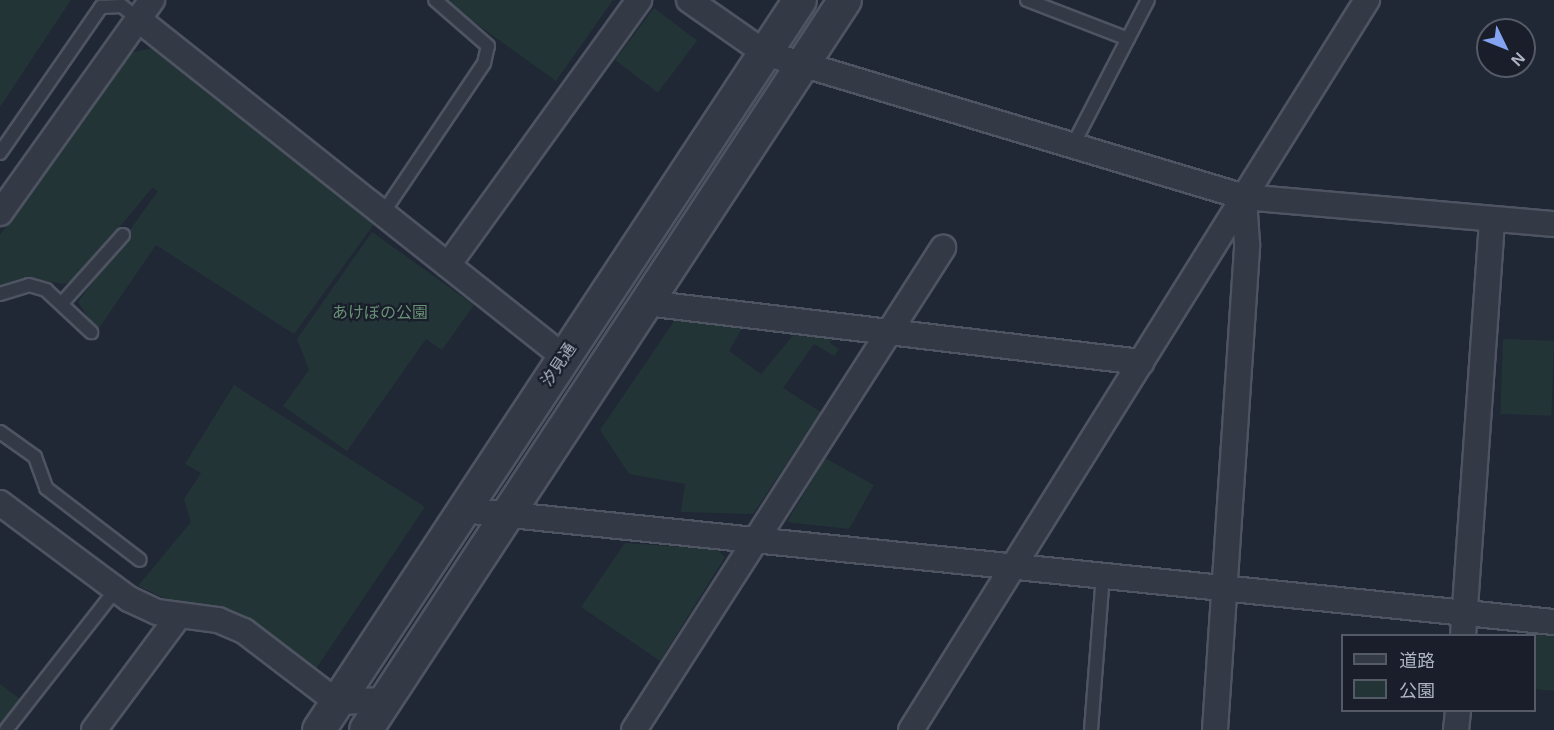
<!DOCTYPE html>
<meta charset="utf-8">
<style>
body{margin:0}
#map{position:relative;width:1554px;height:730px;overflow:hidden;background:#202735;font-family:Helvetica,"Noto Sans JP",sans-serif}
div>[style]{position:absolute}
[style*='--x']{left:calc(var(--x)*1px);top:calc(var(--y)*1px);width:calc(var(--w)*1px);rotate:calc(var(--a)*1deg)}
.green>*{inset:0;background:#233437;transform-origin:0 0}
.roads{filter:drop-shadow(2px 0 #4e5461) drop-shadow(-2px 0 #4e5461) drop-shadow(0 2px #4e5461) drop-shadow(0 -2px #4e5461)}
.service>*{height:12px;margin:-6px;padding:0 6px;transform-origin:6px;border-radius:6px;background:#343946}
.minor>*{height:24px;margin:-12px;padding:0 12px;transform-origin:12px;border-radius:12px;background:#343946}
.tertiary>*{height:32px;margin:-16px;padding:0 16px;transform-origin:16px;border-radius:16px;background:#343946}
span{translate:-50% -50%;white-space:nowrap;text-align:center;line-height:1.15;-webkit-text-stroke:4.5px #191e2a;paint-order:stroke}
.park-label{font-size:16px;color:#679175}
.street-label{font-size:16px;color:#aeb4c3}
.legend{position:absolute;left:1341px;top:634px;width:195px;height:78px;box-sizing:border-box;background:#191e2a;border:2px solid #555a67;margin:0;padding:8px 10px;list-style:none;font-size:18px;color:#aeb4c3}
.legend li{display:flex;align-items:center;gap:12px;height:30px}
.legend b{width:30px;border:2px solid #555a67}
.north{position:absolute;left:1476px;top:18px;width:60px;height:60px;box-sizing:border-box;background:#191e2a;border:2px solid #555a67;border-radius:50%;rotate:133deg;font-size:16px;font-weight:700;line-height:24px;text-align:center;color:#aeb4c3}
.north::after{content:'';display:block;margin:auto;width:21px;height:27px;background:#84a3f1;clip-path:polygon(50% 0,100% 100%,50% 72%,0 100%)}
</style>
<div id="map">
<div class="green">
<div style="clip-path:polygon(0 0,71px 0,0 107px)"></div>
<div style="clip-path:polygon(443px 0,613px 0,556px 81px)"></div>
<div style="left:654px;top:8px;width:54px;height:65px;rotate:37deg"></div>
<div style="clip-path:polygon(157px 47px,377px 220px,294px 334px,156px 245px,97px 331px,78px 302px,158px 191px,152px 188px,76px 279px,65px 284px,24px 278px,0 286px,0 235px,129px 53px)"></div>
<div style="clip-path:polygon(372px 232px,474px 305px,442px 350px,426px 339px,347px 451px,283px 406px,309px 370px,297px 339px)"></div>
<div style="clip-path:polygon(679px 314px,742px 328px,729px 351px,761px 374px,800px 327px,839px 329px,830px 343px,839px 349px,834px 356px,814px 344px,783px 388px,821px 412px,753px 514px,681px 512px,685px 484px,629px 474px,600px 430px)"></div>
<div style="left:1503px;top:339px;width:51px;height:75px;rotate:2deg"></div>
<div style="clip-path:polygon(234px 385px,425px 507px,313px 673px,226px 612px,169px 600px,138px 586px,191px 522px,184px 499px,201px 473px,185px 464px)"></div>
<div style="clip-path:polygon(825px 458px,874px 485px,849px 529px,787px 522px)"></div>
<div style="clip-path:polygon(625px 543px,716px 549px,725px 557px,660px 661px,581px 607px)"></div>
<div style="clip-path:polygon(1522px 633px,1554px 636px,1554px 691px,1535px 689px,1534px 636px)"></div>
<div style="clip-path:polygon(0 684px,23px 701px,1px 730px,0 730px)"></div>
</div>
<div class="roads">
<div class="service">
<div style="--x:1027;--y:0;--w:108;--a:21.1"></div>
<div style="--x:1073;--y:145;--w:163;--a:-62.7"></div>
<div style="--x:0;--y:153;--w:178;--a:-55.3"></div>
<div style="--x:101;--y:7;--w:21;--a:-3"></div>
<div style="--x:122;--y:6;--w:21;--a:39"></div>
<div style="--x:383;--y:213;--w:181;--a:-56"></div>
<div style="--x:484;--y:63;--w:17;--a:-77"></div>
<div style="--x:488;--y:46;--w:70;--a:-139"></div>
<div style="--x:0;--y:294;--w:30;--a:-17"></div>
<div style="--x:29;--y:285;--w:18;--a:16"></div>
<div style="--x:46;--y:290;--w:62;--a:43"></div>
<div style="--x:63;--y:302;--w:90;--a:-48.2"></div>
<div style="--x:0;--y:432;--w:43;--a:35.5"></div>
<div style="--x:35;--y:457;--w:33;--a:70"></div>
<div style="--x:46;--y:488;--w:118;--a:37.5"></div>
<div style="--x:6;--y:730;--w:179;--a:-52"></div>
<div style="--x:1091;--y:730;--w:155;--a:-85.6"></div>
</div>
<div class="minor">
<div style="--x:689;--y:0;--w:93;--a:34.9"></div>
<div style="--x:765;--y:53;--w:500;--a:16.73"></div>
<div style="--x:1244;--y:197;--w:311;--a:5"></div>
<div style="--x:138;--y:19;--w:545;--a:38.45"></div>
<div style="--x:0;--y:213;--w:262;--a:-54.5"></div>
<div style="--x:448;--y:265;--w:327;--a:-54.2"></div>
<div style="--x:646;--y:303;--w:499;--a:6.8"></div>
<div style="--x:0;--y:503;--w:161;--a:36.7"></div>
<div style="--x:129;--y:599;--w:31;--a:25"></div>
<div style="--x:157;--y:612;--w:62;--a:7.5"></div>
<div style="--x:218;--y:620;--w:28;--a:23"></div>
<div style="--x:244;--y:631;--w:117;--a:37.4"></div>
<div style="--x:337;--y:702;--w:49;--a:-2.3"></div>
<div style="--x:462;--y:510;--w:1098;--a:5.86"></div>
<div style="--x:1463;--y:636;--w:418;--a:-86"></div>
<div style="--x:94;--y:730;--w:141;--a:-53.4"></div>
<div style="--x:634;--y:730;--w:573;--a:-57.34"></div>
<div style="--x:911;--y:730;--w:861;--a:-58.01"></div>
<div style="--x:1215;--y:730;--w:487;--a:-86.2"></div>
<div style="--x:1247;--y:244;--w:47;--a:-93.7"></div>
<div style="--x:1456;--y:730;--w:20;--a:-84"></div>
</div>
<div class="tertiary">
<div style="--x:319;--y:730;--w:874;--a:-56.62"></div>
<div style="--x:366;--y:730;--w:873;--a:-56.73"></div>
</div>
</div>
<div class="park-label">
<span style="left:380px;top:313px">あけぼの公園</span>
</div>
<div class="street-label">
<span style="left:559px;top:365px;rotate:-56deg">汐見通</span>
</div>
<ul class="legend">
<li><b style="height:8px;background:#343946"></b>道路</li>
<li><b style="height:16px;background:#233437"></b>公園</li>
</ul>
<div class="north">N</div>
</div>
